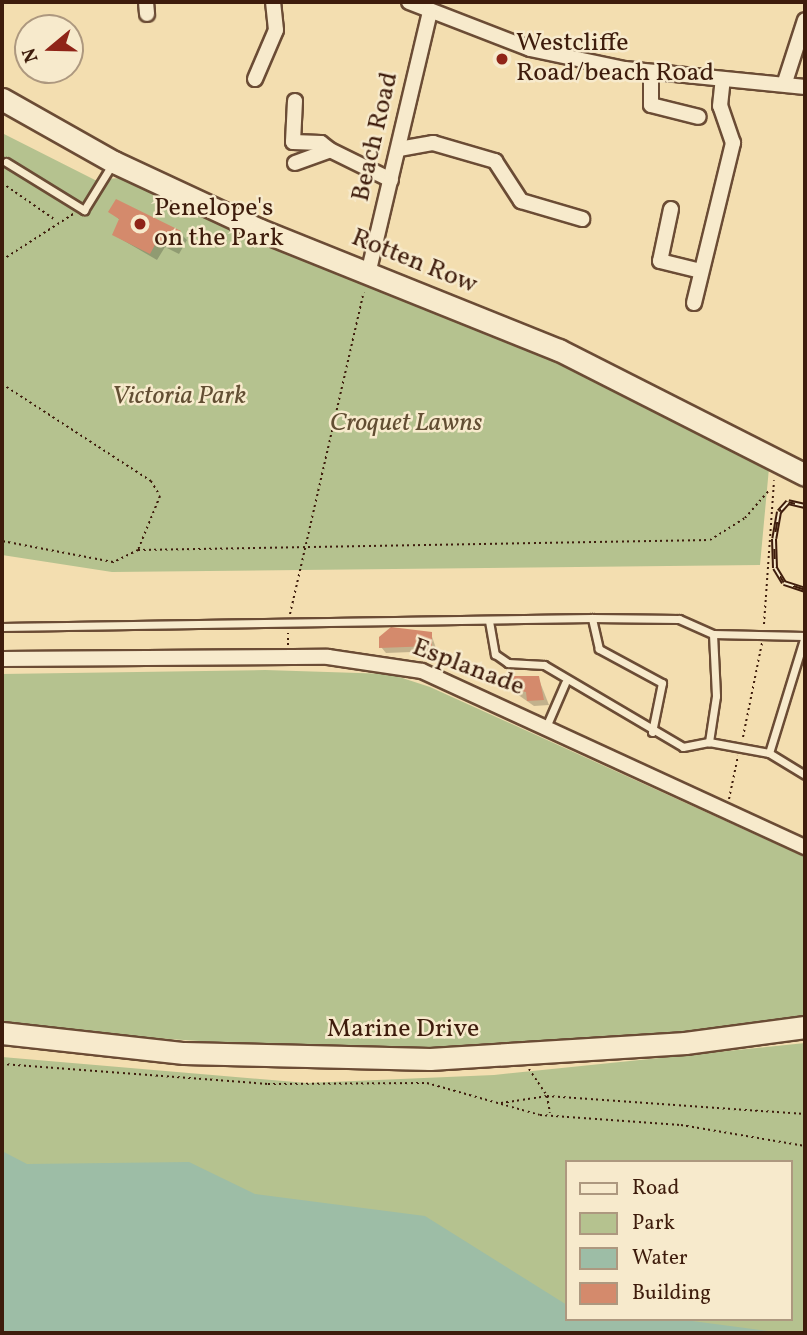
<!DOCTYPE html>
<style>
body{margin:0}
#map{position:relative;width:807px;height:1335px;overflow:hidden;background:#f3deb0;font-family:Vollkorn,serif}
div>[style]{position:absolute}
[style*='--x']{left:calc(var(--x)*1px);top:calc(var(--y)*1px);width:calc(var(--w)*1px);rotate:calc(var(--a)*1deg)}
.green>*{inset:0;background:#b5c28f}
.water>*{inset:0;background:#9dbda6}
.shadow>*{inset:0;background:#0003}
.building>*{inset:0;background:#d48a6c}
.path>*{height:2px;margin-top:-1px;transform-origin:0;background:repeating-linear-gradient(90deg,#3e1c0c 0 2px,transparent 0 5.5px)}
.roads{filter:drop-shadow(2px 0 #6b4c35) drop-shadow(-2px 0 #6b4c35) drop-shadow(0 2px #6b4c35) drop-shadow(0 -2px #6b4c35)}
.lane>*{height:7px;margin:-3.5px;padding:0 3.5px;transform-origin:3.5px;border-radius:3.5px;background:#f7eacc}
.street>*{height:14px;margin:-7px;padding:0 7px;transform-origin:7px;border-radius:7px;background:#f7eacc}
.secondary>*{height:21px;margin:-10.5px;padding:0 10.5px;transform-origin:10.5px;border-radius:10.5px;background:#f7eacc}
.rail>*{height:6px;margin-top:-3px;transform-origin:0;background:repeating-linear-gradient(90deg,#f7eacc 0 10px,#3e1c0c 0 20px);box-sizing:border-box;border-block:2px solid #3e1c0c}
.dots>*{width:19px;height:19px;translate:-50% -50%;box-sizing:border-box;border:4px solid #f7eacc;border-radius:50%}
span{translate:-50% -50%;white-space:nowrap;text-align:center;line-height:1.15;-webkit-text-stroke:5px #f7eacc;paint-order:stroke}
.poi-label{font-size:26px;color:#3e1c0c}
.left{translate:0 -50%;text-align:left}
.street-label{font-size:26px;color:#3e1c0c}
.park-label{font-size:26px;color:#624e33;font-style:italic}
.frame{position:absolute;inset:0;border:4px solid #3e1c0c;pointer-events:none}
.legend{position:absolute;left:565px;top:1160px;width:228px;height:161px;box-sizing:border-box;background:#f7eacc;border:2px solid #ad987f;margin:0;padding:9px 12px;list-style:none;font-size:21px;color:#3e1c0c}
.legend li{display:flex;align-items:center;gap:14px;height:35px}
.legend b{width:35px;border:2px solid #ad987f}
.north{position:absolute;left:14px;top:14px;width:70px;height:70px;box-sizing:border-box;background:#f7eacc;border:2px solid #ad987f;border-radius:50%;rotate:251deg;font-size:19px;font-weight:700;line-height:28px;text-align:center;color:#3e1c0c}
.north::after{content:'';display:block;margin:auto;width:24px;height:32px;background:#8f2418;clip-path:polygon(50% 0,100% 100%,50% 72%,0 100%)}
</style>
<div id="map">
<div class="green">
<div style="clip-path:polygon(2px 133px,95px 180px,119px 178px,252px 240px,555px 361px,769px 468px,760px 565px,112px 572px,2px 555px)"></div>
<div style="clip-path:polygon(265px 670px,390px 674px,430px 687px,805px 857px,805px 1019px,631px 1039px,364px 1052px,2px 1028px,2px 674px)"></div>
<div style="clip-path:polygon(evenodd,805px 1043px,805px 1333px,2px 1333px,2px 1057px,307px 1083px,494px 1075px,805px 1043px,567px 1162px,791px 1162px,791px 1319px,567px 1319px,567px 1162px)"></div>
</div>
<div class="water">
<div style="clip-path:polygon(2px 1151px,27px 1164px,189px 1162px,255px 1194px,425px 1216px,567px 1305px,567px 1319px,677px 1319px,783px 1333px,2px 1333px)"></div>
</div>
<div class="shadow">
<div style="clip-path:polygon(110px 211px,180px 233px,187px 240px,179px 254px,165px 247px,157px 260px,114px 235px,120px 220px)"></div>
<div style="clip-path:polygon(431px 634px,437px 651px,386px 653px,381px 647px)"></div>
<div style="clip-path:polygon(538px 677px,549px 705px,534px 706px,507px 687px)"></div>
</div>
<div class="building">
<div style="clip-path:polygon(116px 199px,181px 231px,171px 248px,157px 241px,150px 254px,112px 235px,119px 219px,108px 212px)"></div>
<div style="clip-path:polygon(391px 627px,432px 632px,432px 646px,379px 648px,379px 637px)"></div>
<div style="clip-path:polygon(505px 676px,539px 676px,544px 700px,527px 701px,526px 692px,506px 688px)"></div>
</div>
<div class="path">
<div style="--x:2;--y:183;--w:63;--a:34.7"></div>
<div style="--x:2;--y:260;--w:85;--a:-32.9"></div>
<div style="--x:2;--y:384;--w:178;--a:33.1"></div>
<div style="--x:151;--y:481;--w:17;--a:59"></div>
<div style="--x:160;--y:496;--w:58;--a:112.2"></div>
<div style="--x:138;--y:550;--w:28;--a:154"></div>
<div style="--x:113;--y:562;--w:113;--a:-169.3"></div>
<div style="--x:138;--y:550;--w:572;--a:-1"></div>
<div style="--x:710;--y:540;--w:41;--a:-32.2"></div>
<div style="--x:745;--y:518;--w:38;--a:-49"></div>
<div style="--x:290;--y:614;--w:330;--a:-77.1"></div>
<div style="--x:764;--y:624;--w:144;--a:-86"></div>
<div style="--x:288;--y:645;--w:12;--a:-90"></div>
<div style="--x:743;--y:737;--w:96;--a:-78.6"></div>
<div style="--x:729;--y:799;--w:44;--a:-78.2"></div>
<div style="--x:2;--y:1064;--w:267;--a:4.3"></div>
<div style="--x:268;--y:1084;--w:159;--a:-0.4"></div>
<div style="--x:427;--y:1083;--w:117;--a:15.8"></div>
<div style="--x:540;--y:1115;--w:141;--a:4.1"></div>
<div style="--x:681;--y:1125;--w:126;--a:9.6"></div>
<div style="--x:529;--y:1069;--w:32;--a:56"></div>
<div style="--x:547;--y:1096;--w:259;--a:4"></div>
<div style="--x:501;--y:1103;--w:47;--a:-8.7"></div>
<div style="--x:547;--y:1096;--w:17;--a:80"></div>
</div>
<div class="roads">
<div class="lane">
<div style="--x:6;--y:162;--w:92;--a:31.6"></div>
<div style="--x:84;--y:210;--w:55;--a:-58.3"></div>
<div style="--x:489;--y:621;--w:34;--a:80"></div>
<div style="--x:495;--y:654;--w:16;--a:35"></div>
<div style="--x:508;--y:663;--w:36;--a:3"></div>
<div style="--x:544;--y:665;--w:161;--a:30.5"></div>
<div style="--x:683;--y:747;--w:26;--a:-11"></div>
<div style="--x:709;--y:742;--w:61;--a:10.4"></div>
<div style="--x:769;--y:753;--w:42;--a:31.4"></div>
<div style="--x:2;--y:627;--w:590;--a:-0.87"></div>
<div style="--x:713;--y:634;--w:91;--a:1.3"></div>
<div style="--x:546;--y:727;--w:48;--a:-66.6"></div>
<div style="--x:652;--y:732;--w:50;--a:-78.5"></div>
<div style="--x:662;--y:683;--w:72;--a:-151.6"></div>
<div style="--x:599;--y:649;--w:32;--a:-103"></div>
<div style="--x:592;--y:618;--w:87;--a:0.7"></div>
<div style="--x:679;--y:619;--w:37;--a:24"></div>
<div style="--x:713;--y:634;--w:62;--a:87.2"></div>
<div style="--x:716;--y:696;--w:47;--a:98.7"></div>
<div style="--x:769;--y:753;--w:122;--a:-72.9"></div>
</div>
<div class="street">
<div style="--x:146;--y:2;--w:12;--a:85"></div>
<div style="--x:409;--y:2;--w:130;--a:21.2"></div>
<div style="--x:530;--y:49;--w:97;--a:11.9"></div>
<div style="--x:625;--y:69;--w:181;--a:5.7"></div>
<div style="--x:651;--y:72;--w:33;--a:90"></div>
<div style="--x:651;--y:105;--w:49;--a:14"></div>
<div style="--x:255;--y:79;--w:53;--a:-66.8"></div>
<div style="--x:276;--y:30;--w:28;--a:-96"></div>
<div style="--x:785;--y:82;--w:65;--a:-72.1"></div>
<div style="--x:295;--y:101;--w:41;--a:92.8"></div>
<div style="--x:293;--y:142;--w:28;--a:2"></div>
<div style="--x:321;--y:143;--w:11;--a:38"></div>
<div style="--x:399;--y:149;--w:35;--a:-10"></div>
<div style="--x:433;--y:143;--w:65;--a:16.2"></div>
<div style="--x:495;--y:161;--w:48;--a:57"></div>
<div style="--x:521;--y:201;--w:64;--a:16.4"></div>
<div style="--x:295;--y:163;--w:37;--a:-20"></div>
<div style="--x:330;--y:150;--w:68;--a:26.2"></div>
<div style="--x:671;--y:209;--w:53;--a:101.9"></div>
<div style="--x:660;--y:261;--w:42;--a:13.7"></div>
<div style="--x:368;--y:274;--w:269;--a:-76.7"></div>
<div style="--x:694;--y:303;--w:165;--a:-76.3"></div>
<div style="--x:733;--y:143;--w:39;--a:-109"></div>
<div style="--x:720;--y:106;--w:27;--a:-84"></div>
<div style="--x:2;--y:659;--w:326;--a:-0.4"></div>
<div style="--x:328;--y:657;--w:95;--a:8.5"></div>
<div style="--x:422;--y:671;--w:422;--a:24.7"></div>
</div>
<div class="secondary">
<div style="--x:2;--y:99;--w:129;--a:29.4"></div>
<div style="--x:114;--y:162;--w:161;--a:25"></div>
<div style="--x:260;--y:230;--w:322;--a:21.9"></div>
<div style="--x:559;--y:350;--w:276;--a:26.9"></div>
<div style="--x:2;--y:1033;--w:183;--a:6.3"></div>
<div style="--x:184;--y:1053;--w:246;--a:1.4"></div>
<div style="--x:430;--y:1059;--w:256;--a:-3.6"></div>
<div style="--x:685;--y:1043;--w:121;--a:-7.6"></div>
</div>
</div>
<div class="rail">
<div style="--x:805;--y:506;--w:17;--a:-167"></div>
<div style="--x:788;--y:502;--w:13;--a:132"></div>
<div style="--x:779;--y:512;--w:27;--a:100"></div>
<div style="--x:774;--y:539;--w:29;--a:88"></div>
<div style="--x:775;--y:568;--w:17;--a:59"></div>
<div style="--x:784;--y:583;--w:22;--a:18"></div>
</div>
<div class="dots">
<div style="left:502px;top:59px;background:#8f2418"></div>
<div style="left:140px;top:224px;background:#8f2418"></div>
</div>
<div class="poi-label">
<span class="left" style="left:516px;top:59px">Westcliffe<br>Road/beach Road</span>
<span class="left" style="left:154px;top:224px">Penelope's<br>on the Park</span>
</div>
<div class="street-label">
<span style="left:376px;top:137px;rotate:-77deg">Beach Road</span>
<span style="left:414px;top:262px;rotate:22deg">Rotten Row</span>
<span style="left:468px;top:668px;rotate:21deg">Esplanade</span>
<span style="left:403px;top:1030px">Marine Drive</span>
</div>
<div class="park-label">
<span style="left:179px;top:397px">Victoria Park</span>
<span style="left:406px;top:424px">Croquet Lawns</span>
</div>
<div class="frame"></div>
<ul class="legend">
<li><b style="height:9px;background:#f7eacc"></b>Road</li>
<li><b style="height:19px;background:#b5c28f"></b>Park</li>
<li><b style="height:19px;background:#9dbda6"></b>Water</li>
<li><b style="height:19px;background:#d48a6c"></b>Building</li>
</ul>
<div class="north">N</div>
</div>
